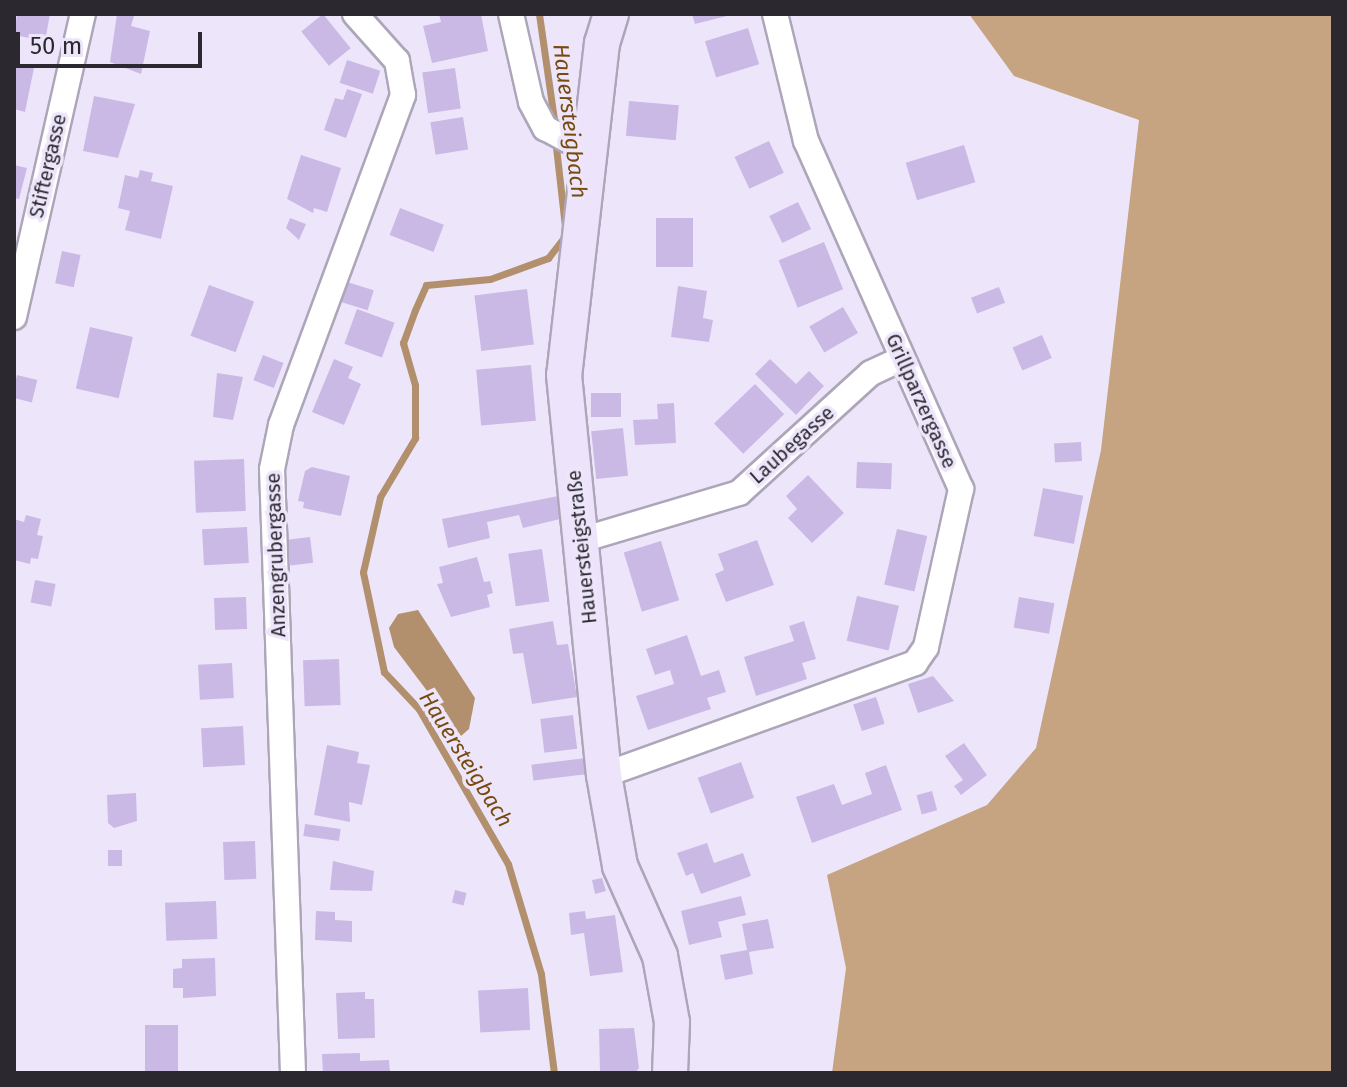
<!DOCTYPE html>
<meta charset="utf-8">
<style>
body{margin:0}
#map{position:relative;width:1347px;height:1087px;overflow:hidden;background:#ede6fb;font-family:"Fira Sans",sans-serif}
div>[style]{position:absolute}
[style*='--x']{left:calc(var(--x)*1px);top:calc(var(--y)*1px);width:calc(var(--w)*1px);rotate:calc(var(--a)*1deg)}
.forest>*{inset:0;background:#c6a381}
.water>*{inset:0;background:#b2906e}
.stream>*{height:7px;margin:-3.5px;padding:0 3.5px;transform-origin:3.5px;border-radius:3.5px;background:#b2906e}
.building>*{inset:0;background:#cab9e5;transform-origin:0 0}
.roads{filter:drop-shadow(2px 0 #ada6b9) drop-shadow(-2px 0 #ada6b9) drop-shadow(0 2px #ada6b9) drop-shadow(0 -2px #ada6b9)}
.street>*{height:24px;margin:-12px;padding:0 12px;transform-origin:12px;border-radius:12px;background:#fff}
.secondary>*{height:34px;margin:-17px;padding:0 17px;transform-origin:17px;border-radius:17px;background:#ede4fb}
span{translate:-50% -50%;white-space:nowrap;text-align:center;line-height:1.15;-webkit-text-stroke:7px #ede6fb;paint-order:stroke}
.street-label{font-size:20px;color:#2b2830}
.water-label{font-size:22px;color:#784a10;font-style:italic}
.frame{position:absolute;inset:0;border:16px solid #2b2830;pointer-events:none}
.scale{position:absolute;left:16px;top:32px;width:186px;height:36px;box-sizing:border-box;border:4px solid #2b2830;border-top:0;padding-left:10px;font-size:24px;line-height:28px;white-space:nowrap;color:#2b2830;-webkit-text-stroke:6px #ede6fb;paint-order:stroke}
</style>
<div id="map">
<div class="forest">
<div style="clip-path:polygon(969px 14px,1333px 14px,1333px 1073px,832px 1073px,846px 968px,827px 875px,987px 805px,1036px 748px,1101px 450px,1139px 120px,1014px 76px)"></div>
</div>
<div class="water">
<div style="clip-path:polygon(418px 610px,475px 698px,469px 729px,461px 736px,394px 647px,389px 628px,398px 614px)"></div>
</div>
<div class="stream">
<div style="--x:539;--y:14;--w:113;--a:81.9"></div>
<div style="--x:554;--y:1073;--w:100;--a:-97.5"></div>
<div style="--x:541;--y:974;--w:115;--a:-106.7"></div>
<div style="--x:508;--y:864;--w:179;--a:-119.9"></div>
<div style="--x:419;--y:709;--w:51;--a:-133.4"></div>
<div style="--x:384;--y:672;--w:102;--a:-101.9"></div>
<div style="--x:363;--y:572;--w:77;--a:-77.2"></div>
<div style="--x:380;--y:497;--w:69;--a:-59.3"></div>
<div style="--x:415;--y:438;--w:53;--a:-90"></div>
<div style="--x:415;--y:385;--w:44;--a:-105.9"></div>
<div style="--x:403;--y:343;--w:35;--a:-70"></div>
<div style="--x:415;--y:310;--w:27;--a:-66"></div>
<div style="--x:426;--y:285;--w:64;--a:-5.4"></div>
<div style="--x:490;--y:279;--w:62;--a:-19.9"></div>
<div style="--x:548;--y:258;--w:29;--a:-52"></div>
<div style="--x:566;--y:235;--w:97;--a:-96.5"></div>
</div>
<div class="building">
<div style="clip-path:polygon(17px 14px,50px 14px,45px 41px,14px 35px)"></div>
<div style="clip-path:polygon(117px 14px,134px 16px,131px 26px,150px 31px,141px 74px,110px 62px)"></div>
<div style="left:323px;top:14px;width:44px;height:28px;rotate:51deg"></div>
<div style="clip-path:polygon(439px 14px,481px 14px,488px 51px,432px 63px,423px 26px,441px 22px)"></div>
<div style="clip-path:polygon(692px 14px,730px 14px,731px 15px,695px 24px)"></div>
<div style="left:748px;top:28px;width:38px;height:45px;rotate:73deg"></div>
<div style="left:347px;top:60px;width:35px;height:24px;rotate:18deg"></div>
<div style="clip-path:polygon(14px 64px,34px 68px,25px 112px,14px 109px)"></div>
<div style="left:455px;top:68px;width:41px;height:33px;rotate:82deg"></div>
<div style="clip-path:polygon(347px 89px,362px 94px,346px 138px,324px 130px,335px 98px,343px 100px)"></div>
<div style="clip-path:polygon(94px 96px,135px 104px,118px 158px,83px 151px)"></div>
<div style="left:629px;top:101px;width:50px;height:35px;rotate:5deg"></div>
<div style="left:463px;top:117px;width:33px;height:33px;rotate:81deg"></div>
<div style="left:769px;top:141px;width:35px;height:38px;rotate:65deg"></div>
<div style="left:964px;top:145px;width:39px;height:61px;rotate:73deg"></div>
<div style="clip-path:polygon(301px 155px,341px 168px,327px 212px,314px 208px,313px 213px,287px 199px)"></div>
<div style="clip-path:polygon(14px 165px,27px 168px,19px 199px,14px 198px)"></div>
<div style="clip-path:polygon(140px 170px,153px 173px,151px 181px,173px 186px,161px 239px,125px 230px,130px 211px,118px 208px,125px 175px,138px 178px)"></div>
<div style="left:798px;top:202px;width:30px;height:32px;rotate:64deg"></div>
<div style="left:400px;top:208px;width:47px;height:29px;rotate:21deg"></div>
<div style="clip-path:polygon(290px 218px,306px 224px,299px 240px,286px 228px)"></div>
<div style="left:656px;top:218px;width:37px;height:49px"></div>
<div style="left:824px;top:242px;width:51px;height:49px;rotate:68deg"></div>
<div style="left:62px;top:251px;width:19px;height:33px;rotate:12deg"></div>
<div style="left:347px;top:282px;width:28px;height:21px;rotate:17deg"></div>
<div style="left:209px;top:285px;width:48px;height:54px;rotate:20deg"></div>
<div style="clip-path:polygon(678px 286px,707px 291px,703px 318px,713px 320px,709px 342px,671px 337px)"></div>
<div style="left:999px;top:287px;width:17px;height:30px;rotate:69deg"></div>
<div style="left:527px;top:289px;width:56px;height:53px;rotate:83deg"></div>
<div style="left:843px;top:307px;width:30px;height:39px;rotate:60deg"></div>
<div style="left:357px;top:309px;width:40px;height:37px;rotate:20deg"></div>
<div style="left:90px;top:327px;width:44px;height:63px;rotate:13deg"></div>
<div style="left:1042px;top:335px;width:25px;height:32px;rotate:67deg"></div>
<div style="left:263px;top:355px;width:22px;height:27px;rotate:21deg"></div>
<div style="clip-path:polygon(334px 359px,353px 367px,348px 378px,361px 384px,344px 425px,312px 412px)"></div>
<div style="clip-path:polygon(770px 359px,796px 384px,809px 371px,824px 386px,796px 415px,755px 374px)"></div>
<div style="left:531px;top:365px;width:56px;height:55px;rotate:85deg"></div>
<div style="clip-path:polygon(217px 373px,243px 377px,233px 420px,213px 417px)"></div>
<div style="left:17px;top:375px;width:21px;height:23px;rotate:14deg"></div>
<div style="left:755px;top:384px;width:42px;height:57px;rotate:46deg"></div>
<div style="left:591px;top:393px;width:30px;height:24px"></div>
<div style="clip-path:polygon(674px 403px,676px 443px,635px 445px,633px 420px,658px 419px,657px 404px)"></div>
<div style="left:623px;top:428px;width:48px;height:32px;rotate:84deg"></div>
<div style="left:1081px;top:442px;width:19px;height:27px;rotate:87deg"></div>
<div style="left:244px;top:459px;width:52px;height:50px;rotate:88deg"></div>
<div style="left:857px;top:462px;width:35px;height:26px;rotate:2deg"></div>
<div style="clip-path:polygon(312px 467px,350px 476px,341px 516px,303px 508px,304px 502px,298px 501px,305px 471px)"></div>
<div style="clip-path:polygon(808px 475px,844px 513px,812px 543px,788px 518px,797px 509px,786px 496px)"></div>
<div style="left:1043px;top:488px;width:41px;height:49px;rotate:11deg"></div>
<div style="clip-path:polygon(558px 496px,560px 519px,523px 528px,519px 515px,487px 522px,490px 538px,448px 548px,442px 519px)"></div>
<div style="clip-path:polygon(26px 515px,41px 519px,37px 535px,43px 536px,38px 559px,31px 558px,30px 564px,14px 560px,14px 519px,24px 522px)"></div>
<div style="left:247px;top:527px;width:36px;height:45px;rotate:87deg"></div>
<div style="left:897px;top:529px;width:31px;height:57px;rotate:13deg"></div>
<div style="left:310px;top:537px;width:26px;height:23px;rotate:83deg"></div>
<div style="clip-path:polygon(757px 540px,774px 585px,726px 602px,715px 574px,724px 570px,718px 554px)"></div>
<div style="left:661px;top:541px;width:62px;height:39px;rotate:73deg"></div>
<div style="left:542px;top:549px;width:53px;height:34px;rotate:82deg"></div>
<div style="clip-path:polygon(477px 557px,484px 582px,490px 581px,493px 593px,487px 595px,490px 607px,451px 617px,437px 584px,443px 583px,439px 567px)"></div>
<div style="left:35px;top:580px;width:21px;height:23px;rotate:11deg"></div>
<div style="left:857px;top:596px;width:43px;height:46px;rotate:13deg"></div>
<div style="left:246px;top:597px;width:32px;height:32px;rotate:88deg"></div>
<div style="left:1019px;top:597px;width:36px;height:31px;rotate:10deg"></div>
<div style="clip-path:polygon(553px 621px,557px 645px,568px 644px,577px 697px,532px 704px,523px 653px,513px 654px,509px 629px)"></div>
<div style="clip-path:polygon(804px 621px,816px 659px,802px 663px,807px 679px,756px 696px,744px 657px,794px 641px,789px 626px)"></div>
<div style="clip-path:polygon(687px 635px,701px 676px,719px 670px,726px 692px,707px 698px,711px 709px,648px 730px,636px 696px,674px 684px,670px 670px,655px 675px,646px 649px)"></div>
<div style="left:339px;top:659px;width:46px;height:36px;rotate:88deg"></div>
<div style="left:232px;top:663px;width:35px;height:34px;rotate:87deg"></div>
<div style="clip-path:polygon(933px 676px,954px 701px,918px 713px,908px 684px)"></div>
<div style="left:876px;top:697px;width:28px;height:24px;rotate:72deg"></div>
<div style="left:573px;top:715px;width:34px;height:33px;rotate:83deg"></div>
<div style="left:243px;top:726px;width:39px;height:42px;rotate:87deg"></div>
<div style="clip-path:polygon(964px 743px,987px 775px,961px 795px,954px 786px,963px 780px,945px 756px)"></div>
<div style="clip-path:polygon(327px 745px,359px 752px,357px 763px,370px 765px,362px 805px,349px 802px,350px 822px,314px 815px)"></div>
<div style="left:586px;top:758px;width:16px;height:55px;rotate:83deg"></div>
<div style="left:741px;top:762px;width:38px;height:46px;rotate:70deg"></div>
<div style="clip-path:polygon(886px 765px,902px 810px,812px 843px,796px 797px,834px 784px,842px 805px,872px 794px,865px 773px)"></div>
<div style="left:932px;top:791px;width:20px;height:16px;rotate:75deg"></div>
<div style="clip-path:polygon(136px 793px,137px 821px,114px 828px,108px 823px,107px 795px)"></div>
<div style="left:305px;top:824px;width:36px;height:12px;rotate:8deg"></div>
<div style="left:255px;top:841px;width:38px;height:32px;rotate:88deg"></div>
<div style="clip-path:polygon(707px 843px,714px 863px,743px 853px,751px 876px,701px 894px,693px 873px,686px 876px,677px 853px)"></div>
<div style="left:108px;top:850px;width:14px;height:16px"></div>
<div style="clip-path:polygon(333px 861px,374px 871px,372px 891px,330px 890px)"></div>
<div style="clip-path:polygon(602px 878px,606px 891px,595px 894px,592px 880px)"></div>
<div style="left:455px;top:890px;width:12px;height:13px;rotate:14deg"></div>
<div style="clip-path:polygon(741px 896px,746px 915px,718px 922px,722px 937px,689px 945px,681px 911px)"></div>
<div style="left:216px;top:901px;width:38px;height:51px;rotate:88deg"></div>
<div style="clip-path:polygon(316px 911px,335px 912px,335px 920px,352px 921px,352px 942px,315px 940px)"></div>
<div style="clip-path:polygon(585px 911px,586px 919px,615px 915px,623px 972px,590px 976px,584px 933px,571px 935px,569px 913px)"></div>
<div style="clip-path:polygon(768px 919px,774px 948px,749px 952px,753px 974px,725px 980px,720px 955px,747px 950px,742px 924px)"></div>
<div style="clip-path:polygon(215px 958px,216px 996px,183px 998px,183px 988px,173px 988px,173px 969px,182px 968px,182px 959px)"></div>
<div style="left:528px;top:988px;width:42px;height:50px;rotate:87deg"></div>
<div style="clip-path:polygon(365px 992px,365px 999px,374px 999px,375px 1038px,338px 1039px,336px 993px)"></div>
<div style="left:145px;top:1025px;width:33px;height:48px"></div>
<div style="clip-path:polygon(634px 1028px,639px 1068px,635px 1073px,600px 1073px,599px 1029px)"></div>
<div style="clip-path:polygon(360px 1053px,360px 1061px,389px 1060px,390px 1073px,323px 1073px,322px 1054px)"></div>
</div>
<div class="roads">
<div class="street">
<div style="--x:511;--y:14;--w:90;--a:77.2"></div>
<div style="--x:531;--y:102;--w:30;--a:62"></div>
<div style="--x:545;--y:128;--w:51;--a:28.1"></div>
<div style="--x:14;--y:317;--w:311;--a:-77.2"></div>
<div style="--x:581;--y:540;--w:165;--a:-16.6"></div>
<div style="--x:739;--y:493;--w:178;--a:-42.3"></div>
<div style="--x:871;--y:373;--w:33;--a:-25"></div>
<div style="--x:604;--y:775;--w:331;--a:-19.8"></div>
<div style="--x:915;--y:663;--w:19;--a:-55"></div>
<div style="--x:926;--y:647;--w:162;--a:-77.5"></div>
<div style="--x:961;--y:489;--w:381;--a:-114"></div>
<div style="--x:806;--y:141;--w:131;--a:-103.7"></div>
<div style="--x:293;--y:1073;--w:604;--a:-91.99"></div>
<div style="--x:272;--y:469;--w:45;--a:-78.4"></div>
<div style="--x:281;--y:425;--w:352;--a:-69.7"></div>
<div style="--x:403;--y:95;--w:35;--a:-100"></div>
<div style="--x:397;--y:61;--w:63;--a:-131.8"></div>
</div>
<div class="secondary">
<div style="--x:611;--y:14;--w:30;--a:107"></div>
<div style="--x:602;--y:43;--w:334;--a:96.5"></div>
<div style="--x:564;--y:375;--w:402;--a:84.3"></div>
<div style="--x:604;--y:775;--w:92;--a:80"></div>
<div style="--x:620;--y:866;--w:98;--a:66"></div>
<div style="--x:660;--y:956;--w:67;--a:79.7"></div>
<div style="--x:672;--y:1022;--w:51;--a:92.2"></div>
</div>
</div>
<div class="street-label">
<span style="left:48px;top:166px;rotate:-77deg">Stiftergasse</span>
<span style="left:921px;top:401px;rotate:66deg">Grillparzergasse</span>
<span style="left:792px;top:445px;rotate:-42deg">Laubegasse</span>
<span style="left:582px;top:547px;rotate:-96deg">Hauersteigstraße</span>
<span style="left:276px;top:555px;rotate:-92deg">Anzengrubergasse</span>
</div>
<div class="water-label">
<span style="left:570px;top:121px;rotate:83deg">Hauersteigbach</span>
<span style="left:466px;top:759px;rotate:58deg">Hauersteigbach</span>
</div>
<div class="frame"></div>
<div class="scale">50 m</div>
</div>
